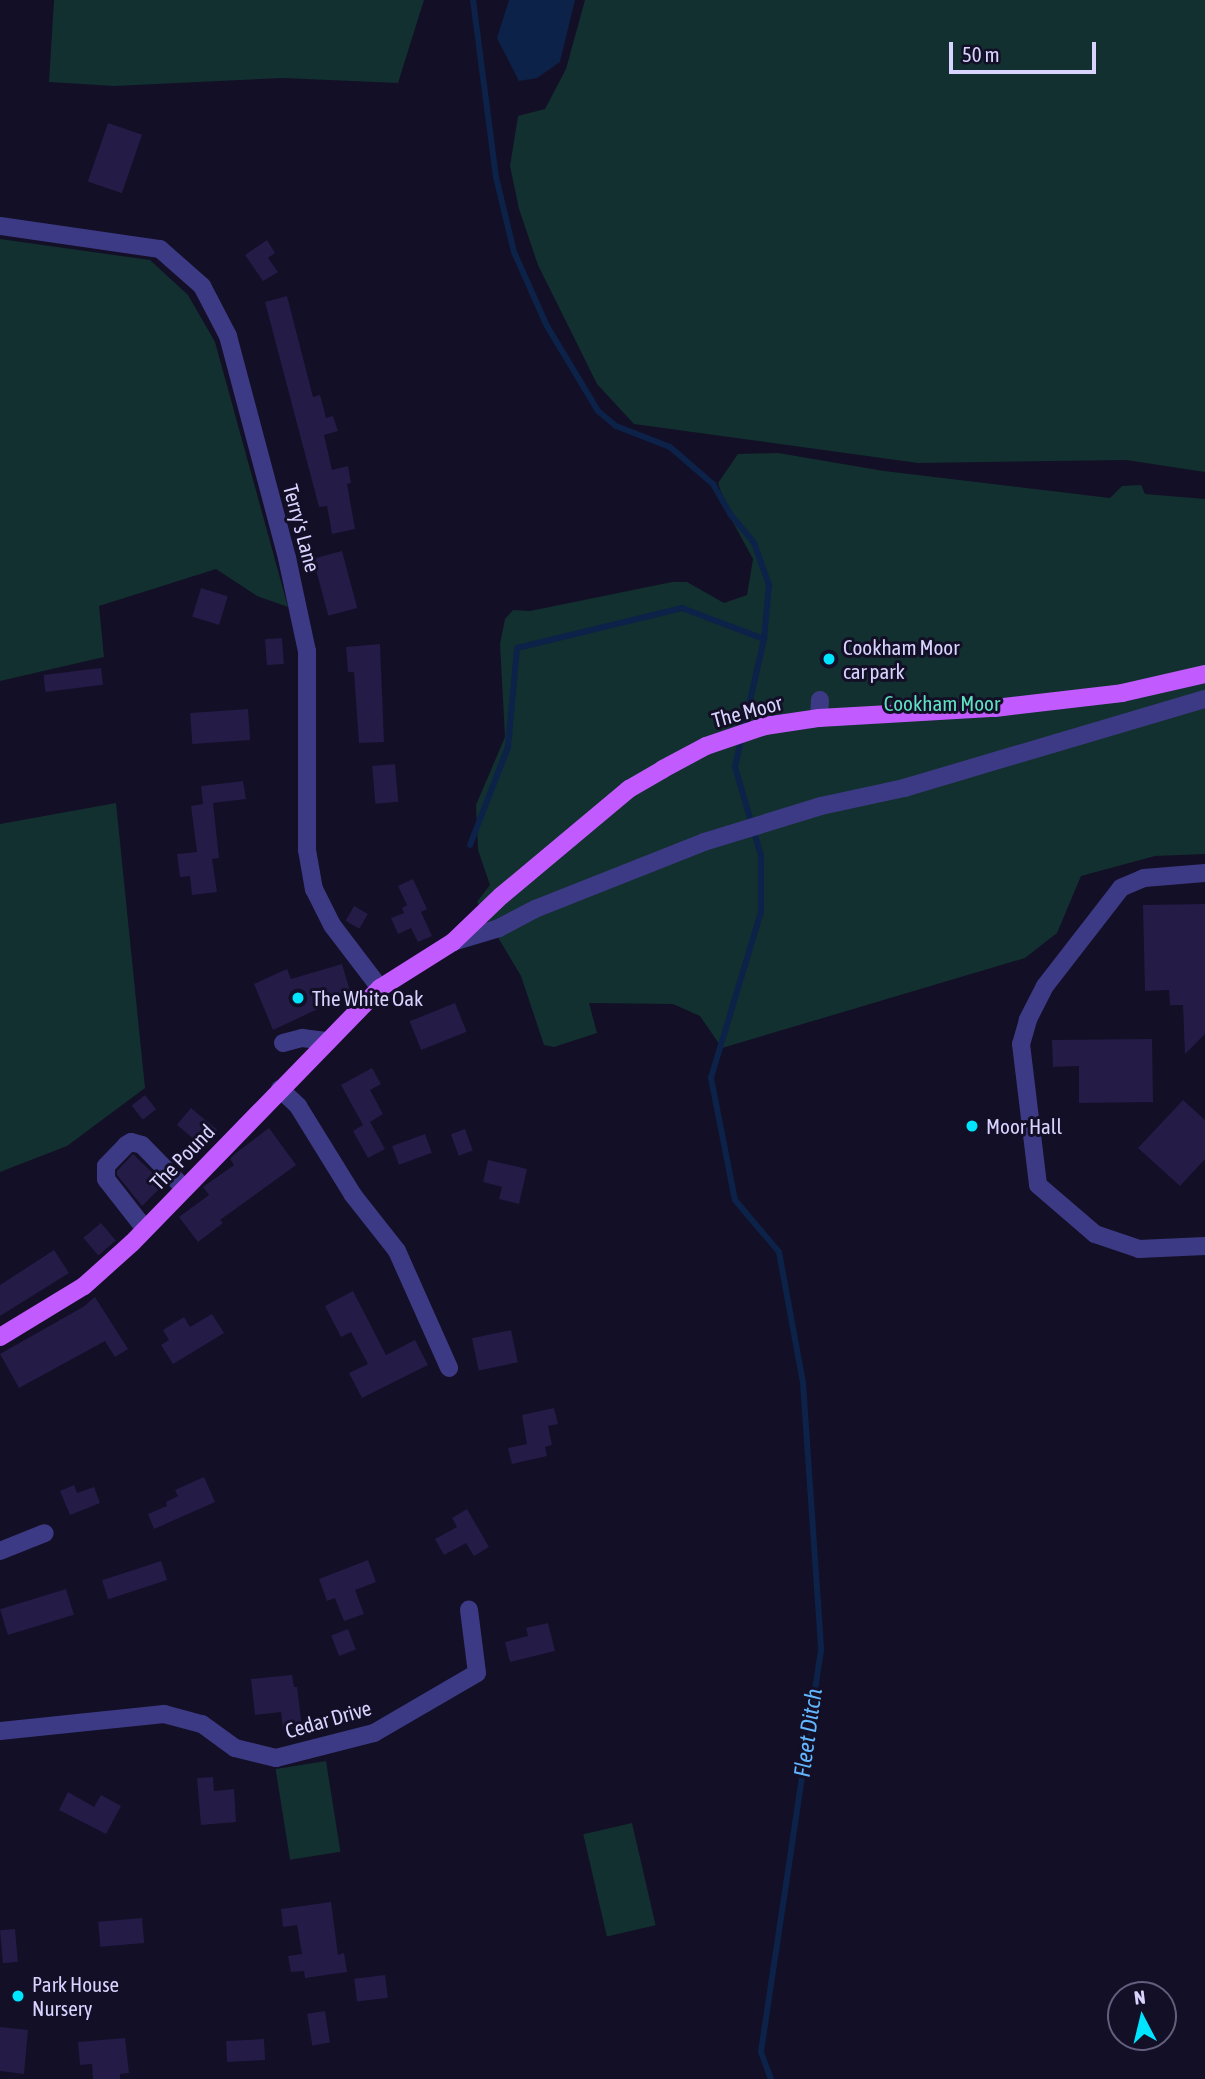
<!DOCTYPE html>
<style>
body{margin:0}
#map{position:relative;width:1205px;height:2079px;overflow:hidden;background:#130f26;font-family:"Asap Condensed",sans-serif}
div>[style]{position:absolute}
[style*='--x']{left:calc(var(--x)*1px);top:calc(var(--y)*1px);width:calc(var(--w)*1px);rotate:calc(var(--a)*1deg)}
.green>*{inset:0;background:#12302f;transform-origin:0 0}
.water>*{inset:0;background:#0c2248}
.stream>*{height:6px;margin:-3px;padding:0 3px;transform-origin:3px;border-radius:3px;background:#0c2248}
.building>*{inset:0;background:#241b47;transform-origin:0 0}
.minor>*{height:18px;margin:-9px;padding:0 9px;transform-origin:9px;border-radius:9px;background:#3d3a85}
.major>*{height:18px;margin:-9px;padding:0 9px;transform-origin:9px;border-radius:9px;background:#c25bff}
.dots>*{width:19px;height:19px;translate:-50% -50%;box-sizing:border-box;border:4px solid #130f26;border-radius:50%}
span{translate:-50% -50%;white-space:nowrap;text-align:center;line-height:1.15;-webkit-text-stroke:6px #130f26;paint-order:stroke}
.street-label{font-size:21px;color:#d9d4ff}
.poi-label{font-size:21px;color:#d9d4ff}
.left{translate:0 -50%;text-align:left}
.park-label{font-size:21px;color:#5fe0c0}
.water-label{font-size:23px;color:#62b6ff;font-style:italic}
.north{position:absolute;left:1107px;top:1981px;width:70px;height:70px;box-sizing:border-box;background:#130f26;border:2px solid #625e7d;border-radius:50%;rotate:353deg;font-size:19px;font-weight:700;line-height:28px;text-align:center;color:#d9d4ff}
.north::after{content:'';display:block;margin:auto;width:24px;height:32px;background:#00e5ff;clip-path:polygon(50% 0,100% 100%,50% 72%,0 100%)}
.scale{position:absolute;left:949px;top:42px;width:147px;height:32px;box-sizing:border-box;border:4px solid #d9d4ff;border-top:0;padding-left:9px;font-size:21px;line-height:24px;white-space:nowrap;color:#d9d4ff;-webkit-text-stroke:5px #130f26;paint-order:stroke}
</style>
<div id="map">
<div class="green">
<div style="clip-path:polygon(54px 0,424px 0,398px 83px,283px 78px,114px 86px,49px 82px)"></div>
<div style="clip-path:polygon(585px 0,1205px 0,1205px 472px,1126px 460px,918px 463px,634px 424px,597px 384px,538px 265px,519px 209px,510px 166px,518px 116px,545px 109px,566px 69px)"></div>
<div style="clip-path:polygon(0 239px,150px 260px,188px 295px,215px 342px,288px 607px,257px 596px,216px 569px,99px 606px,104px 657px,0 681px)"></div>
<div style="clip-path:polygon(778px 453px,884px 471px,1110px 498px,1122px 486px,1141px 485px,1145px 494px,1205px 499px,1205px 854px,1155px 856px,1081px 876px,1057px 933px,1025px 958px,722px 1048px,700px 1016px,673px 1004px,589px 1003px,597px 1033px,554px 1047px,544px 1045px,521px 976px,477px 902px,490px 885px,478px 850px,476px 805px,505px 737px,500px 644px,505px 619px,513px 610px,530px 611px,672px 582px,687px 582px,724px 603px,747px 595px,753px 559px,730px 517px,718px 483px,738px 454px)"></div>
<div style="clip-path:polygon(116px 803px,145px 1088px,67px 1146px,0 1172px,0 824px)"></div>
<div style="left:326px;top:1761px;width:92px;height:51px;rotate:81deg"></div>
<div style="left:632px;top:1823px;width:105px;height:50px;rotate:77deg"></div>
</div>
<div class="water">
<div style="clip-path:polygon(509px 0,575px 0,560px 62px,537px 78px,519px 81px,497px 38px)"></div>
</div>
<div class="stream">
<div style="--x:473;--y:0;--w:178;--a:82.6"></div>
<div style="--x:496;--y:177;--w:77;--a:76.5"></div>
<div style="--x:514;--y:252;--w:81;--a:66"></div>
<div style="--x:547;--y:326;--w:99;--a:59"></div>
<div style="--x:598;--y:411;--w:23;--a:40"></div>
<div style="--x:616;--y:426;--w:58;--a:21.3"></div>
<div style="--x:670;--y:447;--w:57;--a:40.7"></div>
<div style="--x:713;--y:484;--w:34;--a:60"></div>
<div style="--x:730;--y:514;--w:38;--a:50"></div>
<div style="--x:754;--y:543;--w:45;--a:70.3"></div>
<div style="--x:769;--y:585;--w:54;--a:95.3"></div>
<div style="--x:764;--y:639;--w:131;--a:102.8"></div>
<div style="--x:735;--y:767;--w:93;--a:73.7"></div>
<div style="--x:761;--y:856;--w:56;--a:90"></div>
<div style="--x:761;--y:912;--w:173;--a:106.8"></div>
<div style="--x:711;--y:1078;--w:124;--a:78.9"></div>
<div style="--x:735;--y:1200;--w:68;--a:49.8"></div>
<div style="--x:779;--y:1252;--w:133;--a:79.6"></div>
<div style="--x:803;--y:1383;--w:268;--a:86.1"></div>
<div style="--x:821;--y:1650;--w:406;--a:98.5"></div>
<div style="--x:761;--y:2052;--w:29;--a:70"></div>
<div style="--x:470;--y:845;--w:105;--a:-68.8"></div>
<div style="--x:508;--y:747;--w:99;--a:-84.8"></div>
<div style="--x:517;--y:648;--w:170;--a:-13.6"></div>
<div style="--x:682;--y:608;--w:88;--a:20.7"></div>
</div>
<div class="building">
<div style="left:108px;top:123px;width:36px;height:62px;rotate:19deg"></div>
<div style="clip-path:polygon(267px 240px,275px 253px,268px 258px,278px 272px,263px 281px,245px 255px)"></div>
<div style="clip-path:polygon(287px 296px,313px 397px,320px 395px,326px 418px,333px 416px,338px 431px,324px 435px,332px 470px,348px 466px,351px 483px,347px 484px,355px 529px,332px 534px,327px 506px,319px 507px,265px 302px)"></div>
<div style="left:342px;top:551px;width:59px;height:30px;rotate:75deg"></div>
<div style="left:201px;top:588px;width:28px;height:30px;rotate:17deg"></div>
<div style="left:282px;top:638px;width:26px;height:17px;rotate:86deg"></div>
<div style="clip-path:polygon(380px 644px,384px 742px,359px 743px,354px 672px,348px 672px,346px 647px)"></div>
<div style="left:101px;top:668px;width:17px;height:58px;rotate:83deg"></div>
<div style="left:248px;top:709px;width:31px;height:58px;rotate:86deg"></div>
<div style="left:395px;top:764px;width:38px;height:23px;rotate:85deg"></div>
<div style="clip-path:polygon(243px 781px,246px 799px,213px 803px,219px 858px,212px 859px,217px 892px,192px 895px,190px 876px,180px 877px,177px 854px,197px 852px,191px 806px,203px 804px,201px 786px)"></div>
<div style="clip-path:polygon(413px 879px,427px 909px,421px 912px,432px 936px,418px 942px,411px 928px,398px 934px,391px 918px,404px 913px,402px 908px,407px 905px,398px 886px)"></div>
<div style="clip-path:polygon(1205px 904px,1205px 1034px,1185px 1054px,1183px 1005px,1170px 1005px,1169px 990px,1145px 991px,1143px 905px)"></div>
<div style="left:354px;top:906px;width:16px;height:17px;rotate:30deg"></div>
<div style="clip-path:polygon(342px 964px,350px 991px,336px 995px,337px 1000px,273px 1030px,254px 984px,287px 969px,291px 979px)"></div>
<div style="left:455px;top:1003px;width:31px;height:49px;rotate:68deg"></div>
<div style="clip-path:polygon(1152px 1039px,1153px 1102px,1079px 1103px,1079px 1066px,1053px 1067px,1052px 1040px)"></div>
<div style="clip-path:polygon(372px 1068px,381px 1084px,370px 1090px,383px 1114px,370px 1122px,385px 1149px,368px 1158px,353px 1131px,363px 1125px,341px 1085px)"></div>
<div style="left:145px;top:1095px;width:18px;height:17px;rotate:52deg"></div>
<div style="clip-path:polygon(1183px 1100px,1205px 1120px,1205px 1159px,1180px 1186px,1138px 1148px)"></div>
<div style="left:191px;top:1108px;width:34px;height:22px;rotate:40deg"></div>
<div style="clip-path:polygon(269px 1128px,296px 1165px,220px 1220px,223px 1223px,198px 1242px,179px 1217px,209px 1195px,203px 1187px,234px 1165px,230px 1159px,236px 1153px)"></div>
<div style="left:465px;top:1129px;width:23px;height:15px;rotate:70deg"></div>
<div style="left:425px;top:1134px;width:20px;height:35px;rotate:70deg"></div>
<div style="clip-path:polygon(133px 1154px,164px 1184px,142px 1206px,117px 1175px,117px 1171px)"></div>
<div style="clip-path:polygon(488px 1160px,527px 1169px,519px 1204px,499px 1199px,502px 1187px,483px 1182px)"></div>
<div style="left:101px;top:1223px;width:23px;height:23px;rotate:50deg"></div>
<div style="clip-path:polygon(54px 1250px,69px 1273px,0 1316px,0 1285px)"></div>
<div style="clip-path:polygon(353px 1291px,386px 1355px,415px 1340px,428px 1365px,362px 1398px,349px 1373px,368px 1364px,351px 1332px,341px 1337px,325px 1306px)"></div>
<div style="clip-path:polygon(95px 1297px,128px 1349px,115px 1357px,105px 1341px,19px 1388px,0 1354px,83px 1307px)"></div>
<div style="clip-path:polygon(212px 1314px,224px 1333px,173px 1364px,161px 1345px,169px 1340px,163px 1330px,184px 1317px,190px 1327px)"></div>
<div style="left:511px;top:1330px;width:33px;height:40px;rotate:78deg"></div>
<div style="clip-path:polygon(554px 1408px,558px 1424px,548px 1426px,552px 1445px,545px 1447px,547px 1456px,512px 1464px,508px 1448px,527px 1444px,522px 1415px)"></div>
<div style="clip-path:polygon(204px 1477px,215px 1502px,154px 1529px,148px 1514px,167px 1506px,166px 1502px,178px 1496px,175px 1490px)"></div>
<div style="clip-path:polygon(74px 1485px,77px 1493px,94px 1487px,100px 1503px,70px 1515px,60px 1491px)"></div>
<div style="clip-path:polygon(467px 1509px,489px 1547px,474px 1556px,466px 1543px,444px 1555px,435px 1539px,457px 1527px,452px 1518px)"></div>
<div style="clip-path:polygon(368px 1560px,376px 1582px,355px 1590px,364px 1614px,344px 1621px,335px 1598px,327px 1601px,319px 1579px)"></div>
<div style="left:161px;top:1561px;width:20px;height:62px;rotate:72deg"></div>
<div style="left:66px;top:1589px;width:27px;height:69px;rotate:73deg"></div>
<div style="clip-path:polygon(548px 1623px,555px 1651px,510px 1662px,505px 1642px,528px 1636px,526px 1628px)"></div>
<div style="left:348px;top:1629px;width:22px;height:18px;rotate:69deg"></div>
<div style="clip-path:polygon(292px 1675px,294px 1687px,297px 1687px,302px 1727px,283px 1730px,281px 1712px,255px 1715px,251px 1679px)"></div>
<div style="clip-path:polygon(213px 1777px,214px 1791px,234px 1789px,236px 1822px,201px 1825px,197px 1778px)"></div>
<div style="clip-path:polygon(68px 1792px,94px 1807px,101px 1795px,121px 1806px,106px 1834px,59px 1810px)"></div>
<div style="clip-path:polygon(331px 1902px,338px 1955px,344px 1953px,347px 1972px,305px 1978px,304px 1971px,291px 1972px,288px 1956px,302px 1954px,297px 1925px,283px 1927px,281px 1909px)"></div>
<div style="left:142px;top:1918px;width:25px;height:44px;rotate:85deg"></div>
<div style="left:15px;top:1929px;width:33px;height:15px;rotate:85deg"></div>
<div style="left:385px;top:1975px;width:23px;height:31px;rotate:83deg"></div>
<div style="left:325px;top:2011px;width:32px;height:18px;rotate:81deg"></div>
<div style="clip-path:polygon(0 2027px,28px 2030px,24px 2074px,0 2071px)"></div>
<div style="clip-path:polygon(125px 2038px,129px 2073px,120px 2074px,120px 2079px,93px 2079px,92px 2064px,80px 2065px,78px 2042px)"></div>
<div style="left:264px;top:2039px;width:21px;height:38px;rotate:87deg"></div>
</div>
<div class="minor">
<div style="--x:0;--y:226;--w:162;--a:8.2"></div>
<div style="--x:160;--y:249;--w:56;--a:41.4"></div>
<div style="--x:202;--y:286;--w:56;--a:62.5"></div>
<div style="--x:228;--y:336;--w:230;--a:75.1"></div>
<div style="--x:287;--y:558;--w:95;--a:77.9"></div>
<div style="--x:307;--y:651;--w:199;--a:90"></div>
<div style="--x:307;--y:850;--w:40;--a:80"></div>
<div style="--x:314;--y:889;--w:40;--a:63.4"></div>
<div style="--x:332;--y:925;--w:79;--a:52.7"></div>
<div style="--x:819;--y:718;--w:18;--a:-87"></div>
<div style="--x:1205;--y:873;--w:61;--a:175.3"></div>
<div style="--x:1144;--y:878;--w:25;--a:157"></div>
<div style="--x:1121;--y:888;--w:124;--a:127.8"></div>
<div style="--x:1045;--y:986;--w:38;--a:117"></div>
<div style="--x:1028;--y:1020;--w:25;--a:106"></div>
<div style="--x:1021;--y:1044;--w:142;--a:83.1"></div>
<div style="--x:1038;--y:1185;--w:75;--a:40.7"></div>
<div style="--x:1095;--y:1234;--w:46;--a:18.8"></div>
<div style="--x:1139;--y:1249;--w:66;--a:-2.6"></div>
<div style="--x:453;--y:942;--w:48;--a:-16.9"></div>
<div style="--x:499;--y:928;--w:41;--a:-27.8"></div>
<div style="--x:535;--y:909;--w:182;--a:-21.6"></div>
<div style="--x:704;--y:842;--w:122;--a:-17.1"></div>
<div style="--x:821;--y:806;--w:85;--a:-12.2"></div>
<div style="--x:904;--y:788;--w:314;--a:-16.5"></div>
<div style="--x:283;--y:1043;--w:20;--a:-15"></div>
<div style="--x:302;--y:1038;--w:24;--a:7"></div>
<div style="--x:280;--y:1089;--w:25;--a:43"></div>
<div style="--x:298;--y:1106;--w:105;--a:58.3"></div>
<div style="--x:353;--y:1195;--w:71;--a:51.8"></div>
<div style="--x:397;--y:1251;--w:128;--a:66"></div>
<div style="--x:145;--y:1229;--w:63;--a:-128"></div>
<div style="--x:106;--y:1179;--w:13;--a:-90"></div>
<div style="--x:106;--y:1166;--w:29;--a:-46"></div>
<div style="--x:126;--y:1145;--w:6;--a:-31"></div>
<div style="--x:131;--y:1142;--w:11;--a:15"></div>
<div style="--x:142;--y:1145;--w:60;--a:45.7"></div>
<div style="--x:0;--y:1551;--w:48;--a:-21.8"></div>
<div style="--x:0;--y:1731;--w:165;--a:-5.9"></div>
<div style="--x:164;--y:1714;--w:39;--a:15"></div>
<div style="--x:202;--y:1724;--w:41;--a:36"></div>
<div style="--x:235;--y:1748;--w:42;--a:13.7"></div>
<div style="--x:276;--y:1758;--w:101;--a:-14.3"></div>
<div style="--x:374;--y:1733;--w:119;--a:-30.2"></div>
<div style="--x:477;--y:1673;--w:64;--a:-97.2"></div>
</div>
<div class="major">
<div style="--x:0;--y:1337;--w:98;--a:-31.3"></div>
<div style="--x:84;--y:1286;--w:64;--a:-41.9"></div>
<div style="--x:132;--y:1243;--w:356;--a:-45.8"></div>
<div style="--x:380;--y:988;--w:86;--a:-32.2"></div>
<div style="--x:453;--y:942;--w:66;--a:-43.8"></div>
<div style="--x:501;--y:896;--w:167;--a:-39.9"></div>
<div style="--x:629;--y:789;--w:39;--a:-30"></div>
<div style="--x:663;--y:769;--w:49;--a:-28.1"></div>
<div style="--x:706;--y:746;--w:62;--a:-18.7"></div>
<div style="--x:765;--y:726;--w:55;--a:-8.4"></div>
<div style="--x:819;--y:718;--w:176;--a:-3.3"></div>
<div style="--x:995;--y:708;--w:128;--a:-6.7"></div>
<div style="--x:1122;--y:693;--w:85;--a:-12.9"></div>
</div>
<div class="dots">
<div style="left:829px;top:659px;background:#00e5ff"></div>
<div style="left:298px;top:998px;background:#00e5ff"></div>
<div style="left:972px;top:1126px;background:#00e5ff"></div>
<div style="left:18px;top:1996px;background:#00e5ff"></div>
</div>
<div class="street-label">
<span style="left:302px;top:528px;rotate:75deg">Terry's Lane</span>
<span style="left:747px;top:711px;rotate:-15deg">The Moor</span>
<span style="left:182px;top:1157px;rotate:-46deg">The Pound</span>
<span style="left:328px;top:1719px;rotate:-16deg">Cedar Drive</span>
</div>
<div class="poi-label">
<span class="left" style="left:843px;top:659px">Cookham Moor<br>car park</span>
<span class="left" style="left:312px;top:998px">The White Oak</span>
<span class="left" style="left:986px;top:1126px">Moor Hall</span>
<span class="left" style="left:32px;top:1996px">Park House<br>Nursery</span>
</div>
<div class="park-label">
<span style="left:942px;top:703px">Cookham Moor</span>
</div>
<div class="water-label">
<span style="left:808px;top:1733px;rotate:-82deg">Fleet Ditch</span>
</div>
<div class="north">N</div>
<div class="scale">50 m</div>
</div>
